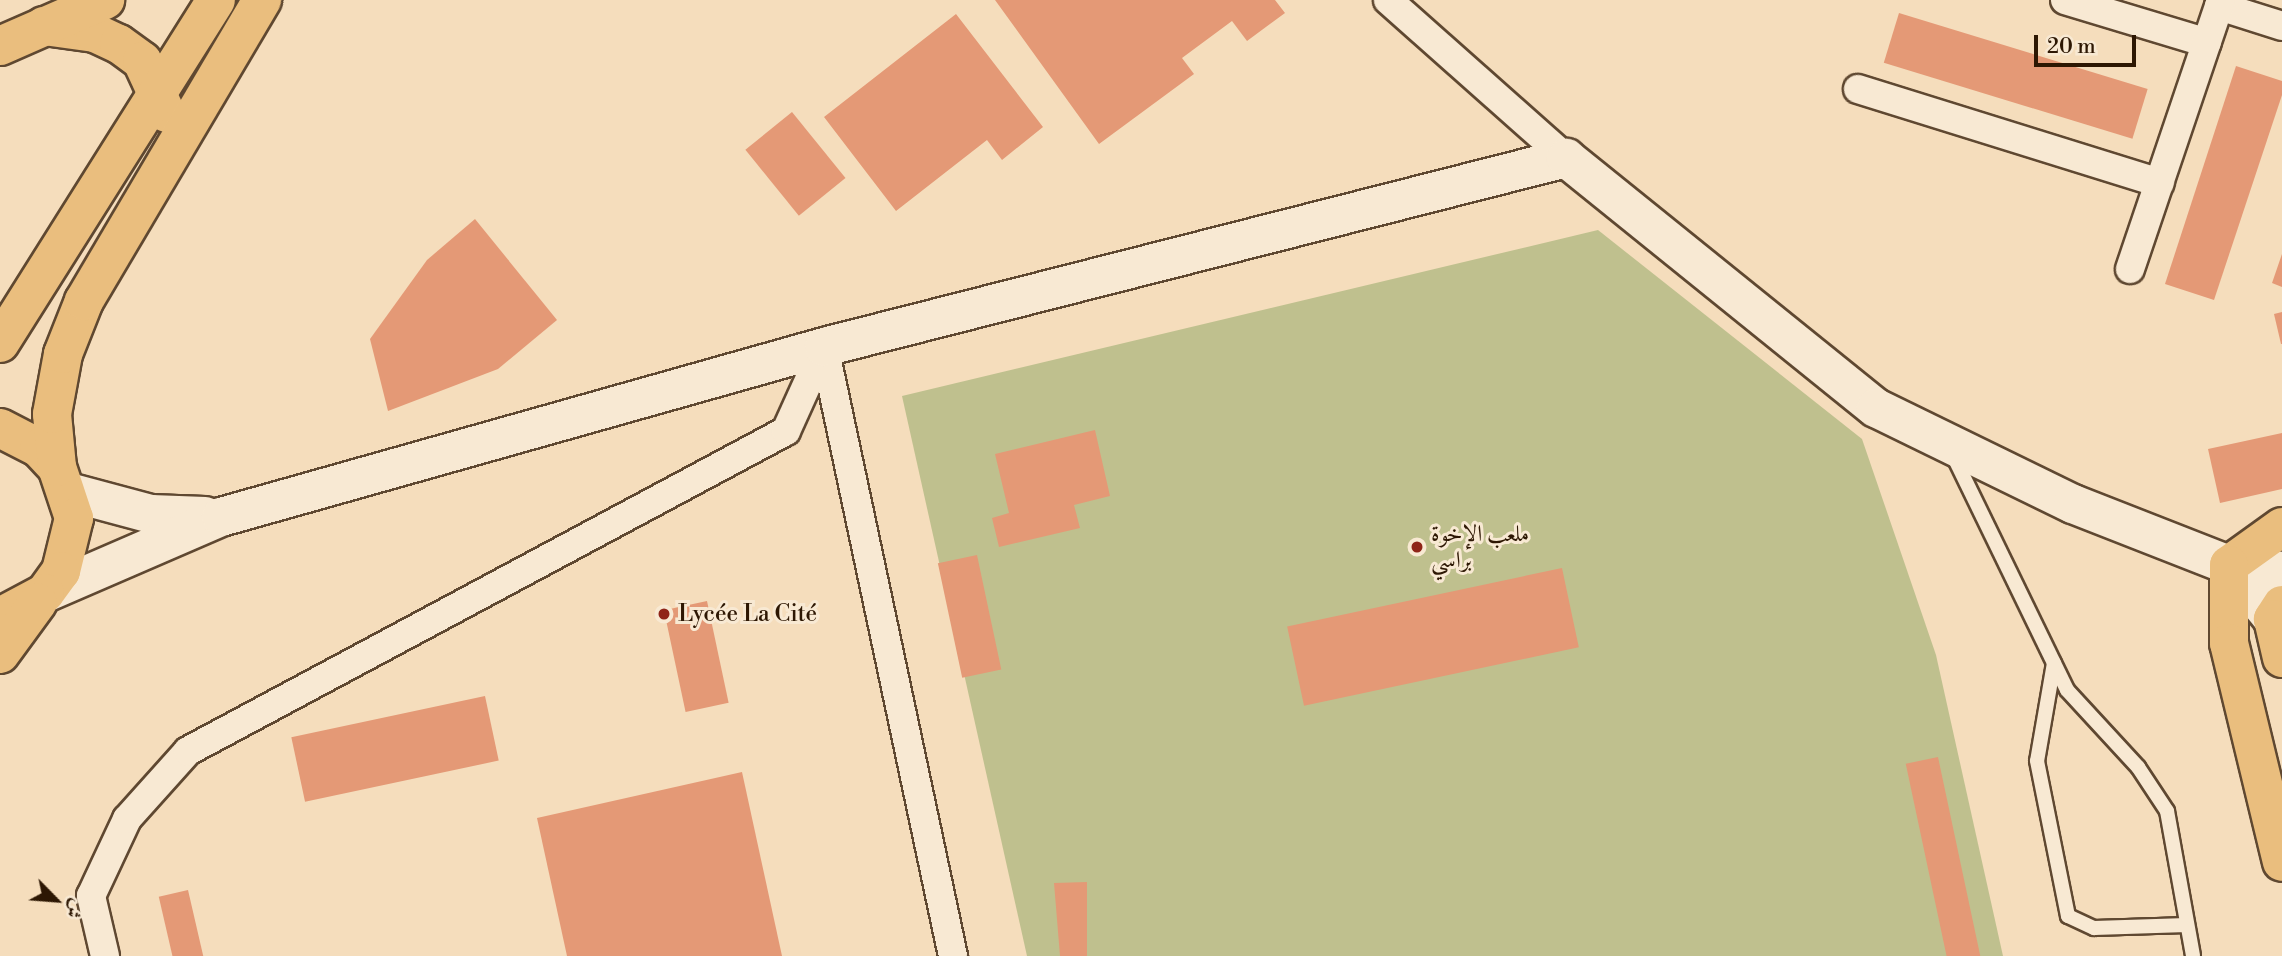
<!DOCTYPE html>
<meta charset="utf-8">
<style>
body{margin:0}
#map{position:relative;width:2282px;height:956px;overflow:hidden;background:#f5ddbc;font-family:"Libre Bodoni",Amiri,serif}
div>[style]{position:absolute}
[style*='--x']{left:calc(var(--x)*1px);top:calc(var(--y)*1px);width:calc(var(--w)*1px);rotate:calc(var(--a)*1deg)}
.green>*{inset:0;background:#bfc08e}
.building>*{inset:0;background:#e49976;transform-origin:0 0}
.roads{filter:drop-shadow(2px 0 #5f4831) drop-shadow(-2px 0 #5f4831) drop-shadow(0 2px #5f4831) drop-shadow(0 -2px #5f4831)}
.service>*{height:14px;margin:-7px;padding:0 7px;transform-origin:7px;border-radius:7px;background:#f8e9d3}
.minor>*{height:28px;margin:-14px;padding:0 14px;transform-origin:14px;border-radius:14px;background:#f8e9d3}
.secondary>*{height:38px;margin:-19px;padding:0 19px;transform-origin:19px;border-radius:19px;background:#f8e9d3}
.primary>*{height:38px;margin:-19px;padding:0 19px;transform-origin:19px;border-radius:19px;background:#eabe7e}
.trunk>*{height:38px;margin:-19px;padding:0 19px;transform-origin:19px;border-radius:19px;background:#eabe7e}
.dots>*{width:19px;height:19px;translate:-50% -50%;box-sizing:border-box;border:4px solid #f8e9d3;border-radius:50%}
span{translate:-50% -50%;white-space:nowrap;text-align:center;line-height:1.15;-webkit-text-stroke:6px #f8e9d3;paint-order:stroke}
.poi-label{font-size:23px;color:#2d1703}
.left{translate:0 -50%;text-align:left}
.north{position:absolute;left:21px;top:865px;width:70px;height:70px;-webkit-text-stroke:5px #f8e9d3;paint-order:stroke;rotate:115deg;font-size:19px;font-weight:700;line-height:28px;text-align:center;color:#2d1703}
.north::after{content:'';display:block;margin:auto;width:24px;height:32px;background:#2d1703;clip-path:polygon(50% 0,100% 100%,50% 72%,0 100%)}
.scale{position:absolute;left:2034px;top:35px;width:102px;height:32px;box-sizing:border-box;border:4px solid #2d1703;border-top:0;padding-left:9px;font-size:21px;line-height:24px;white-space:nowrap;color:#2d1703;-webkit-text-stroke:5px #f8e9d3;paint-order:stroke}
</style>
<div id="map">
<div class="green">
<div style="clip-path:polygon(1598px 230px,1862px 439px,1936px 655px,2003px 956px,1027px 956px,902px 396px)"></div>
</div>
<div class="building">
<div style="clip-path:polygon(995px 0,1275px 0,1285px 13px,1247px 41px,1232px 21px,1182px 58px,1194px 74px,1099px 144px)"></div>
<div style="left:1899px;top:13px;width:260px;height:52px;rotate:17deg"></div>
<div style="clip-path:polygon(956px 14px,1043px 127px,1002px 160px,987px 140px,896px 211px,824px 117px)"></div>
<div style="clip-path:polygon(2236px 66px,2282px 81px,2282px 95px,2214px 300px,2165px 284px)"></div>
<div style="left:792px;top:112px;width:85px;height:60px;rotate:51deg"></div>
<div style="clip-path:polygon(475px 219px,557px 320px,498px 369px,388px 411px,370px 339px,427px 260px)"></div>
<div style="clip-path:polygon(2282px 254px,2282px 287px,2272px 283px)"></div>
<div style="clip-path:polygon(2282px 312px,2282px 344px,2281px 344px,2274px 314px)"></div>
<div style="clip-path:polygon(1095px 430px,1110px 496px,1074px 505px,1080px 528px,999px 547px,992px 518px,1009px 513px,995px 454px)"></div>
<div style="clip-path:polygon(2282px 433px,2282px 489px,2220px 503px,2208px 449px)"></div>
<div style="left:977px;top:555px;width:117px;height:40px;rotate:78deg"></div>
<div style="left:1562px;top:568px;width:81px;height:281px;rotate:78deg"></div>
<div style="left:707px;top:601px;width:104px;height:44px;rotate:78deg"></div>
<div style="left:485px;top:696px;width:66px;height:198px;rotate:78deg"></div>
<div style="left:1938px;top:757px;width:204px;height:33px;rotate:78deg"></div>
<div style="clip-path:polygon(742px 772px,782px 956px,567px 956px,537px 818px)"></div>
<div style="clip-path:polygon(1087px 882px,1087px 956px,1060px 956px,1054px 883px)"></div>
<div style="left:188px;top:890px;width:68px;height:30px;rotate:77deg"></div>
</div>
<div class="roads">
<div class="service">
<div style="--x:1953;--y:455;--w:261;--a:64.1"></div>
<div style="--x:2067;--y:690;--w:105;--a:47.3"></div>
<div style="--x:2138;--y:767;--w:53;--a:56.6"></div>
<div style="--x:2167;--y:811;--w:147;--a:79.8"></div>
<div style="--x:2054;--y:663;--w:99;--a:99.8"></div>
<div style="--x:2037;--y:761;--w:158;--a:78.7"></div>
<div style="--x:2068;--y:916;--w:29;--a:25"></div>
<div style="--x:2094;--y:928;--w:93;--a:-1.8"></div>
</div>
<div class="minor">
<div style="--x:1388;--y:0;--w:238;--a:41.6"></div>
<div style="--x:2065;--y:0;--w:148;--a:16.8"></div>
<div style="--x:2219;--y:6;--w:66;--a:17.6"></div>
<div style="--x:1858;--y:89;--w:316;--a:17.3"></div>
<div style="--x:2130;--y:269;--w:284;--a:-71.3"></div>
<div style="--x:105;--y:956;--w:62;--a:-103.1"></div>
<div style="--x:91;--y:896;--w:85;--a:-64.9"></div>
<div style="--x:127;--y:819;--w:91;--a:-48.1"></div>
<div style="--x:188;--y:751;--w:678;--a:-28.15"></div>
<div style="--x:786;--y:431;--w:92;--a:-65.7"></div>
<div style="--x:824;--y:347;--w:623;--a:78.04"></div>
</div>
<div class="secondary">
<div style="--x:69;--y:492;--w:85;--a:15"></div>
<div style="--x:151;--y:514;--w:54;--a:2.1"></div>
<div style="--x:2229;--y:565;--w:70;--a:50.8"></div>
<div style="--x:45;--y:593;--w:192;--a:-23.4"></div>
<div style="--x:221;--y:517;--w:627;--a:-15.74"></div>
<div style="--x:824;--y:347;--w:766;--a:-14.29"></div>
<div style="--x:1566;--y:158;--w:398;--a:38.9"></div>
<div style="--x:1876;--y:408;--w:219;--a:26"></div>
<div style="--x:2073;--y:504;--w:168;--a:21.4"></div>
<div style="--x:2229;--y:565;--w:53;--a:6.5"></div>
</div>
<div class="primary">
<div style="--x:2282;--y:527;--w:65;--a:144.4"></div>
<div style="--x:2229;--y:565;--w:78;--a:90"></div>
<div style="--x:2229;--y:643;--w:225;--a:76.4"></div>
<div style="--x:2282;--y:605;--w:17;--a:123"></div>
<div style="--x:2273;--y:619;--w:40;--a:77"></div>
</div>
<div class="trunk">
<div style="--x:44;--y:26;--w:51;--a:7.8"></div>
<div style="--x:95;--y:33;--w:26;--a:25"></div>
<div style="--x:119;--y:44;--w:29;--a:36"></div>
<div style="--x:142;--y:61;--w:57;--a:65.2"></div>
<div style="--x:0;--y:46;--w:115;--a:-23.7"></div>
<div style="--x:0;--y:343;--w:405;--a:-57.8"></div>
<div style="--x:0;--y:428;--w:44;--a:27.1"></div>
<div style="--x:39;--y:448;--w:26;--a:47"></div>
<div style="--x:57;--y:467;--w:54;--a:71.6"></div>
<div style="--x:74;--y:518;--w:55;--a:103.8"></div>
<div style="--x:61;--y:571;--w:27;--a:126"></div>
<div style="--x:45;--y:593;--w:51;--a:151.9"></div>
<div style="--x:57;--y:467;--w:53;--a:-95.4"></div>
<div style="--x:52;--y:414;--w:61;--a:-79.6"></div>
<div style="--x:63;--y:354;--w:57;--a:-68.4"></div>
<div style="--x:84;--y:301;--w:350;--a:-59.4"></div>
<div style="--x:0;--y:654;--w:64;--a:-53.8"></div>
</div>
</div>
<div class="dots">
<div style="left:1417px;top:547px;background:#8f2418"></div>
<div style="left:664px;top:614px;background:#8f2418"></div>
</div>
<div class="poi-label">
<span class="left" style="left:1431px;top:547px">ملعب الإخوة<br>براسي</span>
<span class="left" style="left:678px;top:614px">Lycée La Cité</span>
</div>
<div class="north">ش</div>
<div class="scale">20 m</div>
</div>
